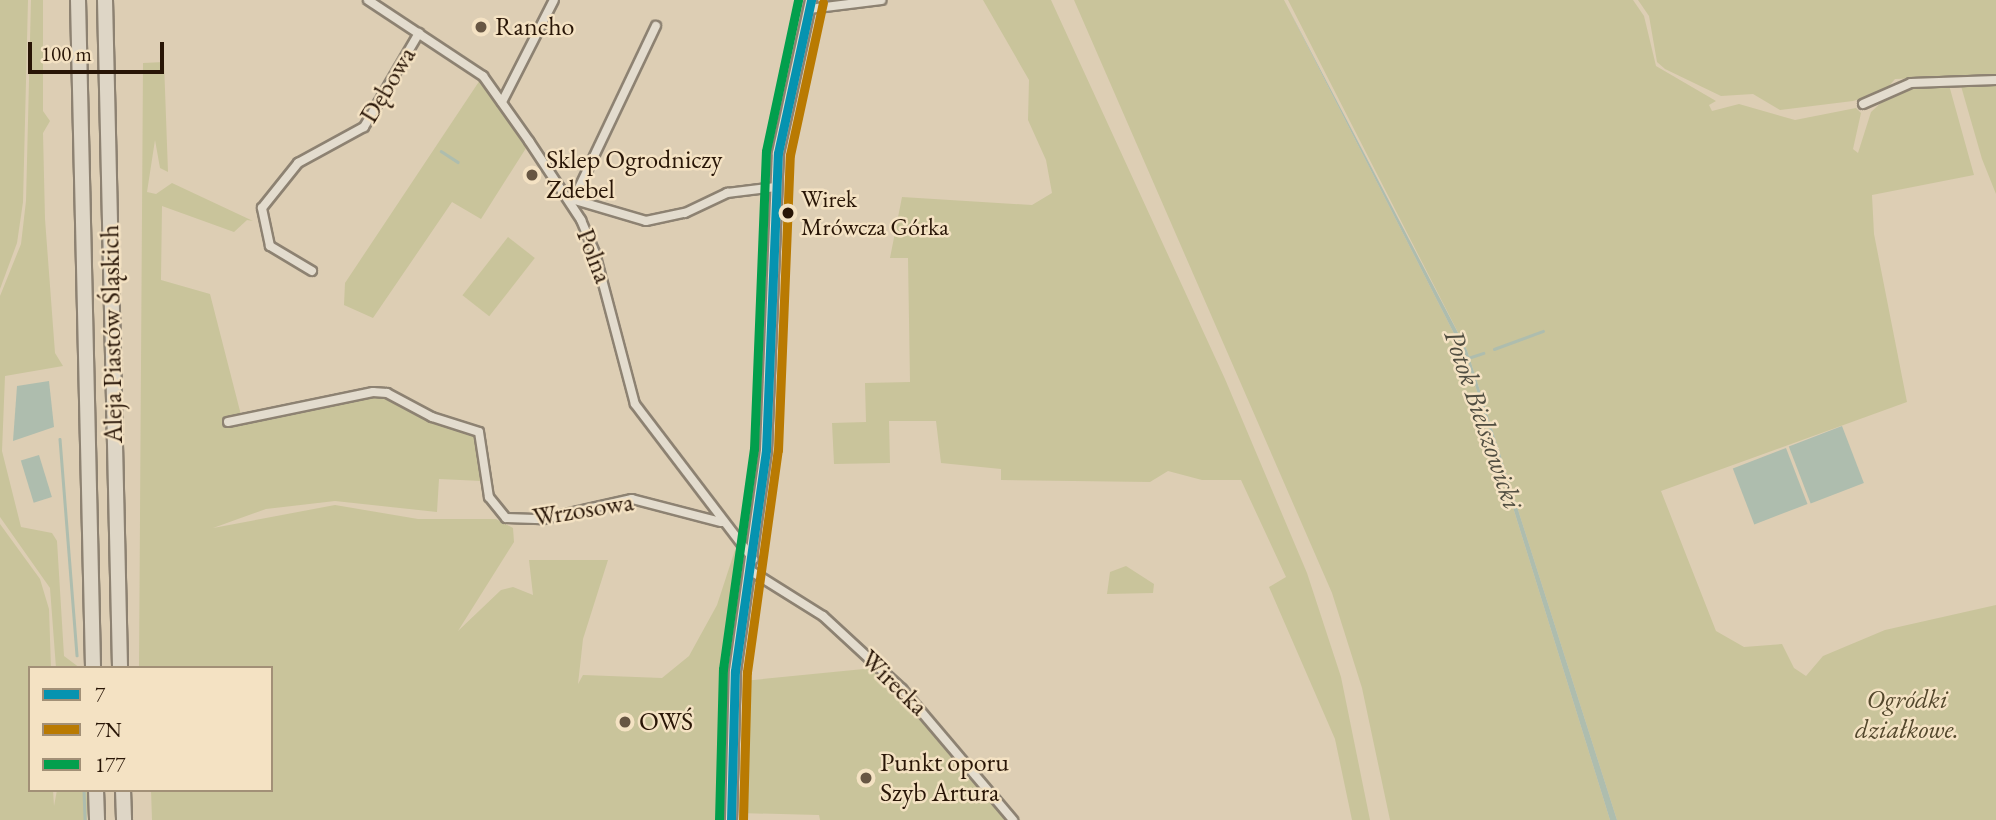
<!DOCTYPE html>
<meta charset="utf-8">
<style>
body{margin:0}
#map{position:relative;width:1996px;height:820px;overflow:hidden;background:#ddceb4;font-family:"EB Garamond",serif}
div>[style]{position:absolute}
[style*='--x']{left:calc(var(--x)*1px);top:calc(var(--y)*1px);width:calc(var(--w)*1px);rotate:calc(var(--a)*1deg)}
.green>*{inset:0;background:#c9c49b;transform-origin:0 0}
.water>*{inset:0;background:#aebdae;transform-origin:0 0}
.stream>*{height:2.5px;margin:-1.25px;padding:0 1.25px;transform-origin:1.25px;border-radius:1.25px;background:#aebdae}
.roads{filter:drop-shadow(2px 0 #8d8272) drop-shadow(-2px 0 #8d8272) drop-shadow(0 2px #8d8272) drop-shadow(0 -2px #8d8272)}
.street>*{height:8px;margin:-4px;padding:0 4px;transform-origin:4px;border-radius:4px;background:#e3dcce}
.secondary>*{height:10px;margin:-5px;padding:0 5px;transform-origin:5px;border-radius:5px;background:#e3dcce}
.highway>*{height:14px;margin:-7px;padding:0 7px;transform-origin:7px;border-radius:7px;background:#ded6c6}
.bus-1>*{height:9px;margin:-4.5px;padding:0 4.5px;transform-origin:4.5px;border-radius:4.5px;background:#0693b0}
.bus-2>*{height:9px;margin:-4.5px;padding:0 4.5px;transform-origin:4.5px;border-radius:4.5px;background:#b97a02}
.bus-3>*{height:9px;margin:-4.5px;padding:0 4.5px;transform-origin:4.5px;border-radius:4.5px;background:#029f4d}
.dots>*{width:19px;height:19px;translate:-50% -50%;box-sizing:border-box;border:4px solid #f4e2c3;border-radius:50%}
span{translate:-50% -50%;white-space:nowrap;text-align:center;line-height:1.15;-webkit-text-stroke:5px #f4e2c3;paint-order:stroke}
.bus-label{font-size:24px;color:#281506}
.left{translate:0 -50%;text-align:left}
.poi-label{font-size:26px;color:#281506}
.street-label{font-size:26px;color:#281506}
.park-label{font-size:26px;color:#53472c;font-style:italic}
.water-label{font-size:28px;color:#504d40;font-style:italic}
.legend{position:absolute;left:28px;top:666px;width:245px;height:126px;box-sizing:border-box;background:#f4e2c3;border:2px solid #a29077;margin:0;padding:9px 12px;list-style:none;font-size:21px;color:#281506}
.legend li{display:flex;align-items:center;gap:14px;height:35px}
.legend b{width:35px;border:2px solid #a29077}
.scale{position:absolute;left:28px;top:42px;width:136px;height:32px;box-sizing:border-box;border:4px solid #281506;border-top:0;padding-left:9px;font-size:21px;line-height:24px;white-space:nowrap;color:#281506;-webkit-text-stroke:5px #f4e2c3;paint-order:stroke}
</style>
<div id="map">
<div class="green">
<div style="clip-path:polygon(0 0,28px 0,23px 202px,17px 243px,0 289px)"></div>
<div style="clip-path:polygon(31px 0,43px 0,43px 111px,50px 121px,43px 133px,45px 219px,55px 353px,63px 366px,5px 376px,2px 451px,21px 527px,52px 533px,57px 541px,64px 656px,80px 668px,56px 668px,50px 588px,0 517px,0 296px,21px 244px,26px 201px)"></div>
<div style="clip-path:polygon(983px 0,1051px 0,1225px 379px,1307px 573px,1341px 677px,1370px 820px,1352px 820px,1335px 739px,1269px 587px,1286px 577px,1241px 480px,1202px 480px,1168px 471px,1150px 482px,1001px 480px,1001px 469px,941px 463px,936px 421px,889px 421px,890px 463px,834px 464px,832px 423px,866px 422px,865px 383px,910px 382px,908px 258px,890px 258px,902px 197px,1032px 205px,1052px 193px,1046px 160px,1028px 120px,1029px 80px)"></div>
<div style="clip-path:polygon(1074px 0,1284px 0,1467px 359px,1610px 820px,1390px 820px,1362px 688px,1332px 593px)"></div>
<div style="clip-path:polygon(1288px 0,1633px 0,1644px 16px,1656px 66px,1716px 101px,1709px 105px,1712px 111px,1739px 104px,1795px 120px,1856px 108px,1861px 113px,1853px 149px,1858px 153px,1871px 112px,1884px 100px,1906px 90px,1949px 85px,1974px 175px,1872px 195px,1874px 234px,1907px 402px,1661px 491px,1716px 631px,1744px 647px,1782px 644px,1794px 668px,1806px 676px,1823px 656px,1885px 630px,1996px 605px,1996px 820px,1617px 820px,1467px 350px)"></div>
<div style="clip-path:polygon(1638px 0,1996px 0,1996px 76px,1895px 79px,1885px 91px,1853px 101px,1780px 110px,1753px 94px,1721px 96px,1665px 69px,1657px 62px,1649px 16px)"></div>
<div style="clip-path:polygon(164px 62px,168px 172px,160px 168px,155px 140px,147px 192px,156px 194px,172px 183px,253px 221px,247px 220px,234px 232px,162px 206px,161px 280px,210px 294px,241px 415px,370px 395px,391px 397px,431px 420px,478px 435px,482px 481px,439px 479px,437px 512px,335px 501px,266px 509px,213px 528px,335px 505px,418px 519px,496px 519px,513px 528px,514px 542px,458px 631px,501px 590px,513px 587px,533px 595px,529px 560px,608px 560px,583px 639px,578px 684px,583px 675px,662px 678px,689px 656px,717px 605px,735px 550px,742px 561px,722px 684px,720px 820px,152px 820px,151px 790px,271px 790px,271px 668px,139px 668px,143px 63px)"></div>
<div style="clip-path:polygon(480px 80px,528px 145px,481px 219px,452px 202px,373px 318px,344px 305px,345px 283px)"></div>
<div style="clip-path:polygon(1961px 86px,1996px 86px,1996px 194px,1982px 159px)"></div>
<div style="left:508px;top:237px;width:34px;height:74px;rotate:38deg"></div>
<div style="clip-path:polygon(0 524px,40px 579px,49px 609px,51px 668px,30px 668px,30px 790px,53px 790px,54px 806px,57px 790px,87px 790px,87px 820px,0 820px)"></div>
<div style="clip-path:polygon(1126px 566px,1154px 584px,1153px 593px,1107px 594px,1110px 572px)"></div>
<div style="clip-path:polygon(874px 668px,912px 704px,1009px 820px,820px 820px,819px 815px,739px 813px,743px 681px)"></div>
</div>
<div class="water">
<div style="clip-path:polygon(1284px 0,1467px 350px,1617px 820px,1610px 820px,1467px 359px)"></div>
<div style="clip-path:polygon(49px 381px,54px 427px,13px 441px,17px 386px)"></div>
<div style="left:1842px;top:426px;width:61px;height:57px;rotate:69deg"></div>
<div style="left:1786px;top:448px;width:60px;height:57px;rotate:69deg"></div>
<div style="left:39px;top:455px;width:44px;height:19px;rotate:73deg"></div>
</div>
<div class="stream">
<div style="--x:441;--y:151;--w:20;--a:33"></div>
<div style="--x:1494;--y:349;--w:52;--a:-20.2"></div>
<div style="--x:1468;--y:358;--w:16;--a:-18"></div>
<div style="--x:60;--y:439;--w:217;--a:85.5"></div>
<div style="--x:84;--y:790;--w:30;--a:88"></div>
</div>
<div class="roads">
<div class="street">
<div style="--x:368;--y:0;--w:138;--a:33.5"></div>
<div style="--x:483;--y:76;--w:80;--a:54.7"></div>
<div style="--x:529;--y:141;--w:95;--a:56.6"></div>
<div style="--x:581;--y:220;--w:36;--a:67"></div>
<div style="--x:595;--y:253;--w:156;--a:75.2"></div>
<div style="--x:635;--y:404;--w:195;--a:52.7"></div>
<div style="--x:809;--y:9;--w:73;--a:-7.1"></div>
<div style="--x:502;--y:102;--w:114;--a:-63"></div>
<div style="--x:1863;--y:104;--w:52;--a:-23.6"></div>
<div style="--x:1911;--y:83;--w:85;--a:-2"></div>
<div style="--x:568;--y:198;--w:81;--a:16.4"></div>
<div style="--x:646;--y:221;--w:40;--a:-12"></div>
<div style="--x:685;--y:213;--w:47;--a:-25.5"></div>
<div style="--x:727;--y:193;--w:49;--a:-7"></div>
<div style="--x:568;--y:198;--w:11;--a:-34"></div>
<div style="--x:577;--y:192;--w:184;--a:-64.6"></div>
<div style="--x:312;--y:271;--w:49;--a:-149.2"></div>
<div style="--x:270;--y:246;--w:39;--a:-102"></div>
<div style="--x:262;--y:208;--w:58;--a:-51.3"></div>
<div style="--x:298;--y:163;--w:75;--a:-28.6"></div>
<div style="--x:364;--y:127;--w:109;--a:-59.7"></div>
<div style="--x:228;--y:422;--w:148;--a:-11.7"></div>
<div style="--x:373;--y:392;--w:14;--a:4"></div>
<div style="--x:387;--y:393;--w:51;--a:28.1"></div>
<div style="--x:432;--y:417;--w:49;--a:17.7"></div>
<div style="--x:479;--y:432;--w:66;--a:81.3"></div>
<div style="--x:489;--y:497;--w:27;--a:51"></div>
<div style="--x:506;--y:518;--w:37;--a:2"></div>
<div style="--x:543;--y:519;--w:91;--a:-12.7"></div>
<div style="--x:632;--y:499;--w:92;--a:14.5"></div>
<div style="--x:751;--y:571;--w:85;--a:32"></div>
<div style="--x:823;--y:616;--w:108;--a:42.7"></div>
<div style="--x:902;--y:689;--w:172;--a:49.7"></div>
</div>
<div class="secondary">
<div style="--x:731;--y:820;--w:149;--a:-88.5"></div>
<div style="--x:735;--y:671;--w:223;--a:-82"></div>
<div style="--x:766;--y:450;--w:297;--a:-87.7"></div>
<div style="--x:778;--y:153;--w:157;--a:-77.8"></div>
</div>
<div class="highway">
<div style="--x:78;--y:0;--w:668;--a:88.71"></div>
<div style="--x:105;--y:0;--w:668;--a:88.71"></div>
<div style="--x:96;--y:790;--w:30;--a:88"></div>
<div style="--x:123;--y:790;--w:30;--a:88"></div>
</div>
</div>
<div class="bus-1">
<div style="--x:731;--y:820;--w:149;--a:-88.5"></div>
<div style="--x:735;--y:671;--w:223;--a:-82"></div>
<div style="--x:766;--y:450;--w:297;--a:-87.7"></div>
<div style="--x:778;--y:153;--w:157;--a:-77.8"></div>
</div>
<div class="bus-2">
<div style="--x:743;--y:820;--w:148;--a:-88.5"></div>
<div style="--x:747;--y:672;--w:224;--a:-82.1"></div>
<div style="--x:778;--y:450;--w:295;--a:-87.7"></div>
<div style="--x:790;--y:155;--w:156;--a:-77.8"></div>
</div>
<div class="bus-3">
<div style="--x:719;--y:820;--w:151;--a:-88.5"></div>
<div style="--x:723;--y:669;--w:222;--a:-82"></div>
<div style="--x:754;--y:449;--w:298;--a:-87.7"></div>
<div style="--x:766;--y:151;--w:154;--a:-78"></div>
</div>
<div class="dots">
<div style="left:481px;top:27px;background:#675643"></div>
<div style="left:532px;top:175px;background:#675643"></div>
<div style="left:788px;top:213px;background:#281506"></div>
<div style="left:625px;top:722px;background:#675643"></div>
<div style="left:866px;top:778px;background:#675643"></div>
</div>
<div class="bus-label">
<span class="left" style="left:801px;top:213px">Wirek<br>Mrówcza Górka</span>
</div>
<div class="poi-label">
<span class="left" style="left:495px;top:27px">Rancho</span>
<span class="left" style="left:546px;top:175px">Sklep Ogrodniczy<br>Zdebel</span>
<span class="left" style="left:639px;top:722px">OWŚ</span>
<span class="left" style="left:880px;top:778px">Punkt oporu<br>Szyb Artura</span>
</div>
<div class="street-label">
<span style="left:388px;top:85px;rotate:-59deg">Dębowa</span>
<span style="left:594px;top:256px;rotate:69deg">Polna</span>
<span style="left:112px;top:334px;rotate:-91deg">Aleja Piastów Śląskich</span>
<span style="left:583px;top:510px;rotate:-9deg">Wrzosowa</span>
<span style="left:894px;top:683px;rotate:44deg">Wirecka</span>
</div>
<div class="park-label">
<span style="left:1907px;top:715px">Ogródki<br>działkowe.</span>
</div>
<div class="water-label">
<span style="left:1484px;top:419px;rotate:71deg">Potok Bielszowicki</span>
</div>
<ul class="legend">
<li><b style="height:9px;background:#0693b0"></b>7</li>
<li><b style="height:9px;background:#b97a02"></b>7N</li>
<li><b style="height:9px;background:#029f4d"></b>177</li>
</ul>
<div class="scale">100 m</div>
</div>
